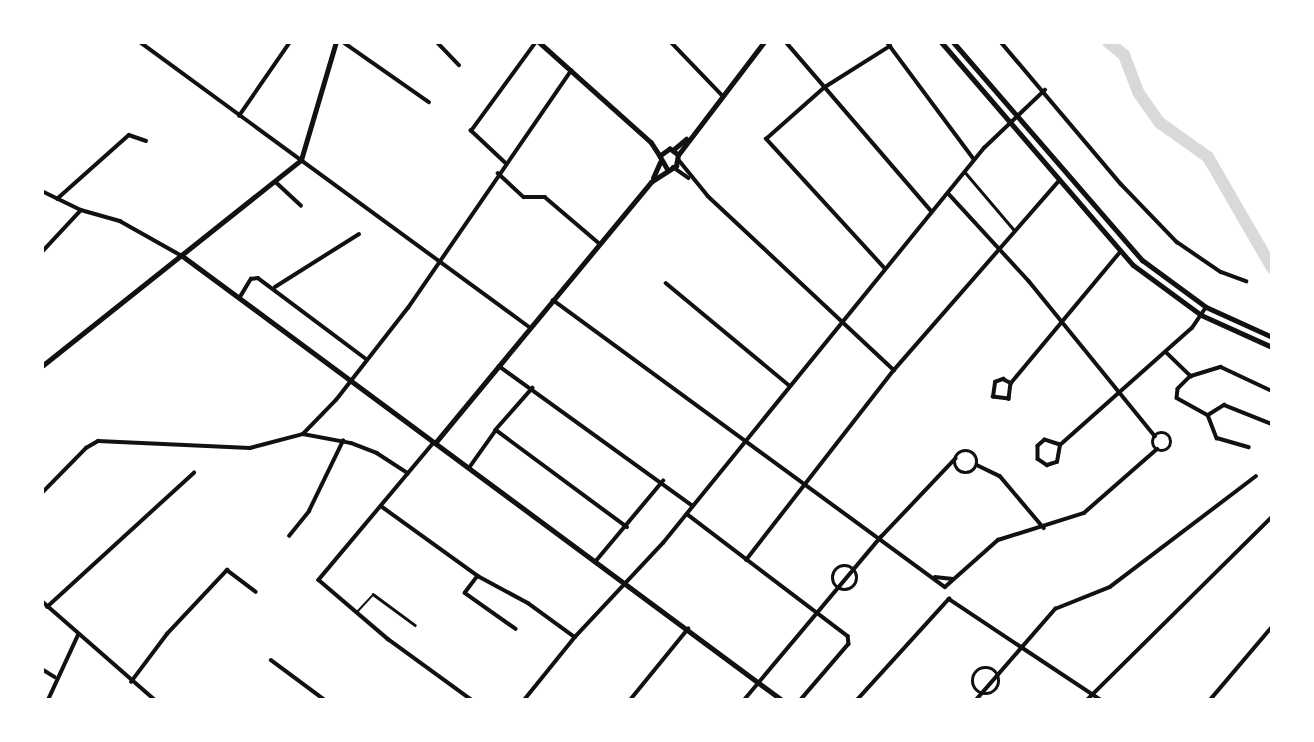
<!DOCTYPE html>
<style>
body{margin:0}
#map{position:relative;width:1314px;height:742px;overflow:hidden;background:#fff;font-family:"Public Sans",sans-serif}
div>[style]{position:absolute}
[style*='--x']{left:calc(var(--x)*1px);top:calc(var(--y)*1px);width:calc(var(--w)*1px);rotate:calc(var(--a)*1deg)}
.river>*{height:12px;margin:-6px;padding:0 6px;transform-origin:6px;border-radius:6px;background:#d9d9d9}
.service>*{height:2px;margin:-1px;padding:0 1px;transform-origin:1px;border-radius:1px;background:#111}
.pedestrian>*{height:2.5px;margin:-1.25px;padding:0 1.25px;transform-origin:1.25px;border-radius:1.25px;background:#111}
.minor>*{height:3.5px;margin:-1.75px;padding:0 1.75px;transform-origin:1.75px;border-radius:1.75px;background:#111}
.minor>.ring{margin:-1.75px;padding:0;box-sizing:content-box;background:none;border:3.5px solid #111;border-radius:50%}
.tertiary>*{height:4.5px;margin:-2.25px;padding:0 2.25px;transform-origin:2.25px;border-radius:2.25px;background:#111}
.primary>*{height:5px;margin:-2.5px;padding:0 2.5px;transform-origin:2.5px;border-radius:2.5px;background:#111}
span{translate:-50% -50%;white-space:nowrap;text-align:center;line-height:1.15;-webkit-text-stroke:5px #fff;paint-order:stroke}
.frame{position:absolute;inset:0;border:44px solid #fff;pointer-events:none}
</style>
<div id="map">
<div class="river">
<div style="--x:1108;--y:42;--w:21;--a:39"></div>
<div style="--x:1124;--y:55;--w:40;--a:69"></div>
<div style="--x:1138;--y:92;--w:38;--a:55"></div>
<div style="--x:1160;--y:123;--w:59;--a:35.3"></div>
<div style="--x:1208;--y:157;--w:128;--a:60"></div>
</div>
<div class="service">
<div style="--x:357;--y:612;--w:22;--a:-47"></div>
</div>
<div class="pedestrian">
<div style="--x:965;--y:172;--w:77;--a:49.7"></div>
<div style="--x:373;--y:594;--w:52;--a:36.4"></div>
</div>
<div class="minor">
<div style="--x:140;--y:42;--w:483;--a:36.2"></div>
<div style="--x:343;--y:42;--w:105;--a:34.9"></div>
<div style="--x:437;--y:42;--w:32;--a:46"></div>
<div style="--x:671;--y:42;--w:74;--a:46.1"></div>
<div style="--x:786;--y:42;--w:224;--a:49.3"></div>
<div style="--x:887;--y:42;--w:146;--a:53.4"></div>
<div style="--x:1001;--y:42;--w:186;--a:49.8"></div>
<div style="--x:1121;--y:184;--w:81;--a:46"></div>
<div style="--x:1177;--y:242;--w:53;--a:34.3"></div>
<div style="--x:1221;--y:272;--w:27;--a:20"></div>
<div style="--x:239;--y:116;--w:90;--a:-55.4"></div>
<div style="--x:679;--y:160;--w:46;--a:51.1"></div>
<div style="--x:708;--y:196;--w:255;--a:43.1"></div>
<div style="--x:505;--y:163;--w:47;--a:-136.7"></div>
<div style="--x:471;--y:131;--w:110;--a:-53.9"></div>
<div style="--x:673;--y:167;--w:19;--a:35"></div>
<div style="--x:498;--y:173;--w:35;--a:43"></div>
<div style="--x:524;--y:197;--w:21;--a:0"></div>
<div style="--x:545;--y:197;--w:72;--a:40.5"></div>
<div style="--x:277;--y:183;--w:33;--a:43"></div>
<div style="--x:42;--y:191;--w:43;--a:26"></div>
<div style="--x:81;--y:210;--w:41;--a:15.8"></div>
<div style="--x:120;--y:221;--w:71;--a:29.4"></div>
<div style="--x:948;--y:193;--w:120;--a:47.4"></div>
<div style="--x:1029;--y:281;--w:200;--a:50.9"></div>
<div style="--x:57;--y:199;--w:96;--a:-41.6"></div>
<div style="--x:129;--y:135;--w:18;--a:19"></div>
<div style="--x:42;--y:252;--w:57;--a:-47.1"></div>
<div style="--x:885;--y:269;--w:176;--a:-132.5"></div>
<div style="--x:766;--y:139;--w:79;--a:-41.4"></div>
<div style="--x:825;--y:87;--w:77;--a:-32.2"></div>
<div style="--x:666;--y:283;--w:160;--a:39.7"></div>
<div style="--x:275;--y:287;--w:99;--a:-32.2"></div>
<div style="--x:240;--y:297;--w:21;--a:-59"></div>
<div style="--x:251;--y:279;--w:7;--a:-8"></div>
<div style="--x:258;--y:278;--w:134;--a:36.8"></div>
<div style="--x:553;--y:300;--w:486;--a:36.2"></div>
<div style="--x:945;--y:587;--w:71;--a:-41.6"></div>
<div style="--x:998;--y:540;--w:90;--a:-17.4"></div>
<div style="--x:1084;--y:513;--w:97;--a:-41.2"></div>
<div style="--x:1166;--y:352;--w:35;--a:44"></div>
<div style="--x:1191;--y:376;--w:31;--a:-17"></div>
<div style="--x:1221;--y:367;--w:56;--a:25.2"></div>
<div style="--x:499;--y:366;--w:239;--a:35.8"></div>
<div style="--x:1191;--y:376;--w:18;--a:135"></div>
<div style="--x:1178;--y:389;--w:9;--a:96"></div>
<div style="--x:1177;--y:398;--w:35;--a:29"></div>
<div style="--x:1208;--y:415;--w:25;--a:69"></div>
<div style="--x:1217;--y:438;--w:33;--a:16"></div>
<div style="--x:1011;--y:383;--w:16;--a:97"></div>
<div style="--x:1009;--y:399;--w:16;--a:-173"></div>
<div style="--x:993;--y:397;--w:15;--a:-82"></div>
<div style="--x:995;--y:382;--w:9;--a:-21"></div>
<div style="--x:1003;--y:379;--w:9;--a:27"></div>
<div style="--x:1011;--y:383;--w:170;--a:-50.2"></div>
<div style="--x:533;--y:388;--w:56;--a:131.4"></div>
<div style="--x:496;--y:430;--w:163;--a:36.5"></div>
<div style="--x:1208;--y:415;--w:19;--a:-32"></div>
<div style="--x:1224;--y:405;--w:52;--a:21.6"></div>
<div class="ring" style="left:1153px;top:433px;width:14.5px;height:14.5px"></div>
<div style="--x:303;--y:434;--w:47;--a:-45.9"></div>
<div style="--x:336;--y:400;--w:117;--a:-52"></div>
<div style="--x:408;--y:308;--w:288;--a:-55.5"></div>
<div style="--x:434;--y:443;--w:179;--a:130"></div>
<div style="--x:319;--y:580;--w:91;--a:40.5"></div>
<div style="--x:388;--y:639;--w:104;--a:36"></div>
<div style="--x:1060;--y:445;--w:16;--a:-162"></div>
<div style="--x:1045;--y:440;--w:9;--a:139"></div>
<div style="--x:1038;--y:446;--w:13;--a:90"></div>
<div style="--x:1038;--y:459;--w:11;--a:34"></div>
<div style="--x:1047;--y:465;--w:10;--a:-17"></div>
<div style="--x:1057;--y:462;--w:17;--a:-80"></div>
<div style="--x:1060;--y:445;--w:176;--a:-41.6"></div>
<div style="--x:1192;--y:328;--w:25;--a:-56"></div>
<div class="ring" style="left:955px;top:451px;width:18.5px;height:18.5px"></div>
<div style="--x:977;--y:465;--w:25;--a:26"></div>
<div style="--x:1000;--y:476;--w:68;--a:49.8"></div>
<div style="--x:469;--y:468;--w:47;--a:-54.6"></div>
<div style="--x:42;--y:493;--w:63;--a:-45.6"></div>
<div style="--x:86;--y:448;--w:14;--a:-30"></div>
<div style="--x:98;--y:441;--w:152;--a:2.6"></div>
<div style="--x:250;--y:448;--w:55;--a:-14.8"></div>
<div style="--x:303;--y:434;--w:49;--a:10.6"></div>
<div style="--x:351;--y:443;--w:28;--a:21"></div>
<div style="--x:377;--y:453;--w:37;--a:33"></div>
<div style="--x:381;--y:506;--w:120;--a:35.8"></div>
<div style="--x:478;--y:576;--w:57;--a:28.4"></div>
<div style="--x:528;--y:603;--w:58;--a:35.9"></div>
<div style="--x:687;--y:514;--w:202;--a:37.2"></div>
<div style="--x:848;--y:636;--w:8;--a:83"></div>
<div style="--x:849;--y:644;--w:74;--a:130.6"></div>
<div style="--x:289;--y:536;--w:32;--a:-51"></div>
<div style="--x:309;--y:511;--w:78;--a:-64.1"></div>
<div style="--x:746;--y:560;--w:241;--a:-52.1"></div>
<div style="--x:894;--y:370;--w:251;--a:-48.9"></div>
<div style="--x:595;--y:562;--w:106;--a:-50"></div>
<div class="ring" style="left:833px;top:566px;width:20.5px;height:20.5px"></div>
<div style="--x:478;--y:576;--w:21;--a:127"></div>
<div style="--x:465;--y:593;--w:62;--a:35.2"></div>
<div style="--x:935;--y:577;--w:18;--a:6"></div>
<div style="--x:42;--y:601;--w:150;--a:41.2"></div>
<div style="--x:47;--y:607;--w:199;--a:-42.4"></div>
<div style="--x:271;--y:660;--w:67;--a:36.5"></div>
<div class="ring" style="left:973px;top:668px;width:22.5px;height:22.5px"></div>
<div style="--x:42;--y:669;--w:15;--a:32"></div>
<div style="--x:131;--y:682;--w:60;--a:-53.1"></div>
<div style="--x:167;--y:634;--w:88;--a:-46.8"></div>
<div style="--x:227;--y:570;--w:36;--a:37"></div>
<div style="--x:48;--y:700;--w:72;--a:-65.2"></div>
<div style="--x:230;--y:700;--w:10;--a:0"></div>
<div style="--x:524;--y:700;--w:81;--a:-51"></div>
<div style="--x:575;--y:637;--w:129;--a:-46.9"></div>
<div style="--x:663;--y:543;--w:509;--a:-50.9"></div>
<div style="--x:984;--y:148;--w:84;--a:-43.6"></div>
<div style="--x:630;--y:700;--w:92;--a:-50.8"></div>
<div style="--x:744;--y:700;--w:213;--a:-50"></div>
<div style="--x:881;--y:537;--w:108;--a:-46.5"></div>
<div style="--x:857;--y:700;--w:137;--a:-47.7"></div>
<div style="--x:949;--y:599;--w:182;--a:33.6"></div>
<div style="--x:976;--y:700;--w:121;--a:-49"></div>
<div style="--x:1055;--y:609;--w:59;--a:-21.8"></div>
<div style="--x:1110;--y:587;--w:183;--a:-37.2"></div>
<div style="--x:1087;--y:700;--w:260;--a:-44.7"></div>
<div style="--x:1210;--y:700;--w:96;--a:-49.7"></div>
</div>
<div class="tertiary">
<div style="--x:539;--y:42;--w:150;--a:41.8"></div>
<div style="--x:651;--y:142;--w:17;--a:57"></div>
<div style="--x:673;--y:150;--w:17;--a:-40"></div>
<div style="--x:678;--y:155;--w:142;--a:-52.7"></div>
<div style="--x:653;--y:178;--w:17;--a:-66"></div>
<div style="--x:184;--y:257;--w:744;--a:36.53"></div>
<div style="--x:42;--y:366;--w:331;--a:-38.5"></div>
<div style="--x:301;--y:160;--w:123;--a:-73.5"></div>
<div style="--x:436;--y:442;--w:337;--a:-50.4"></div>
<div style="--x:651;--y:182;--w:30;--a:-33"></div>
<div style="--x:676;--y:166;--w:11;--a:-80"></div>
<div style="--x:678;--y:155;--w:10;--a:-143"></div>
<div style="--x:670;--y:149;--w:12;--a:145"></div>
<div style="--x:660;--y:156;--w:14;--a:60"></div>
</div>
<div class="primary">
<div style="--x:941;--y:42;--w:294;--a:49.3"></div>
<div style="--x:1133;--y:265;--w:84;--a:36.3"></div>
<div style="--x:1201;--y:315;--w:78;--a:24.3"></div>
<div style="--x:953;--y:42;--w:289;--a:49.1"></div>
<div style="--x:1142;--y:260;--w:79;--a:36.3"></div>
<div style="--x:1206;--y:307;--w:72;--a:24.4"></div>
</div>
<div class="frame"></div>
</div>
